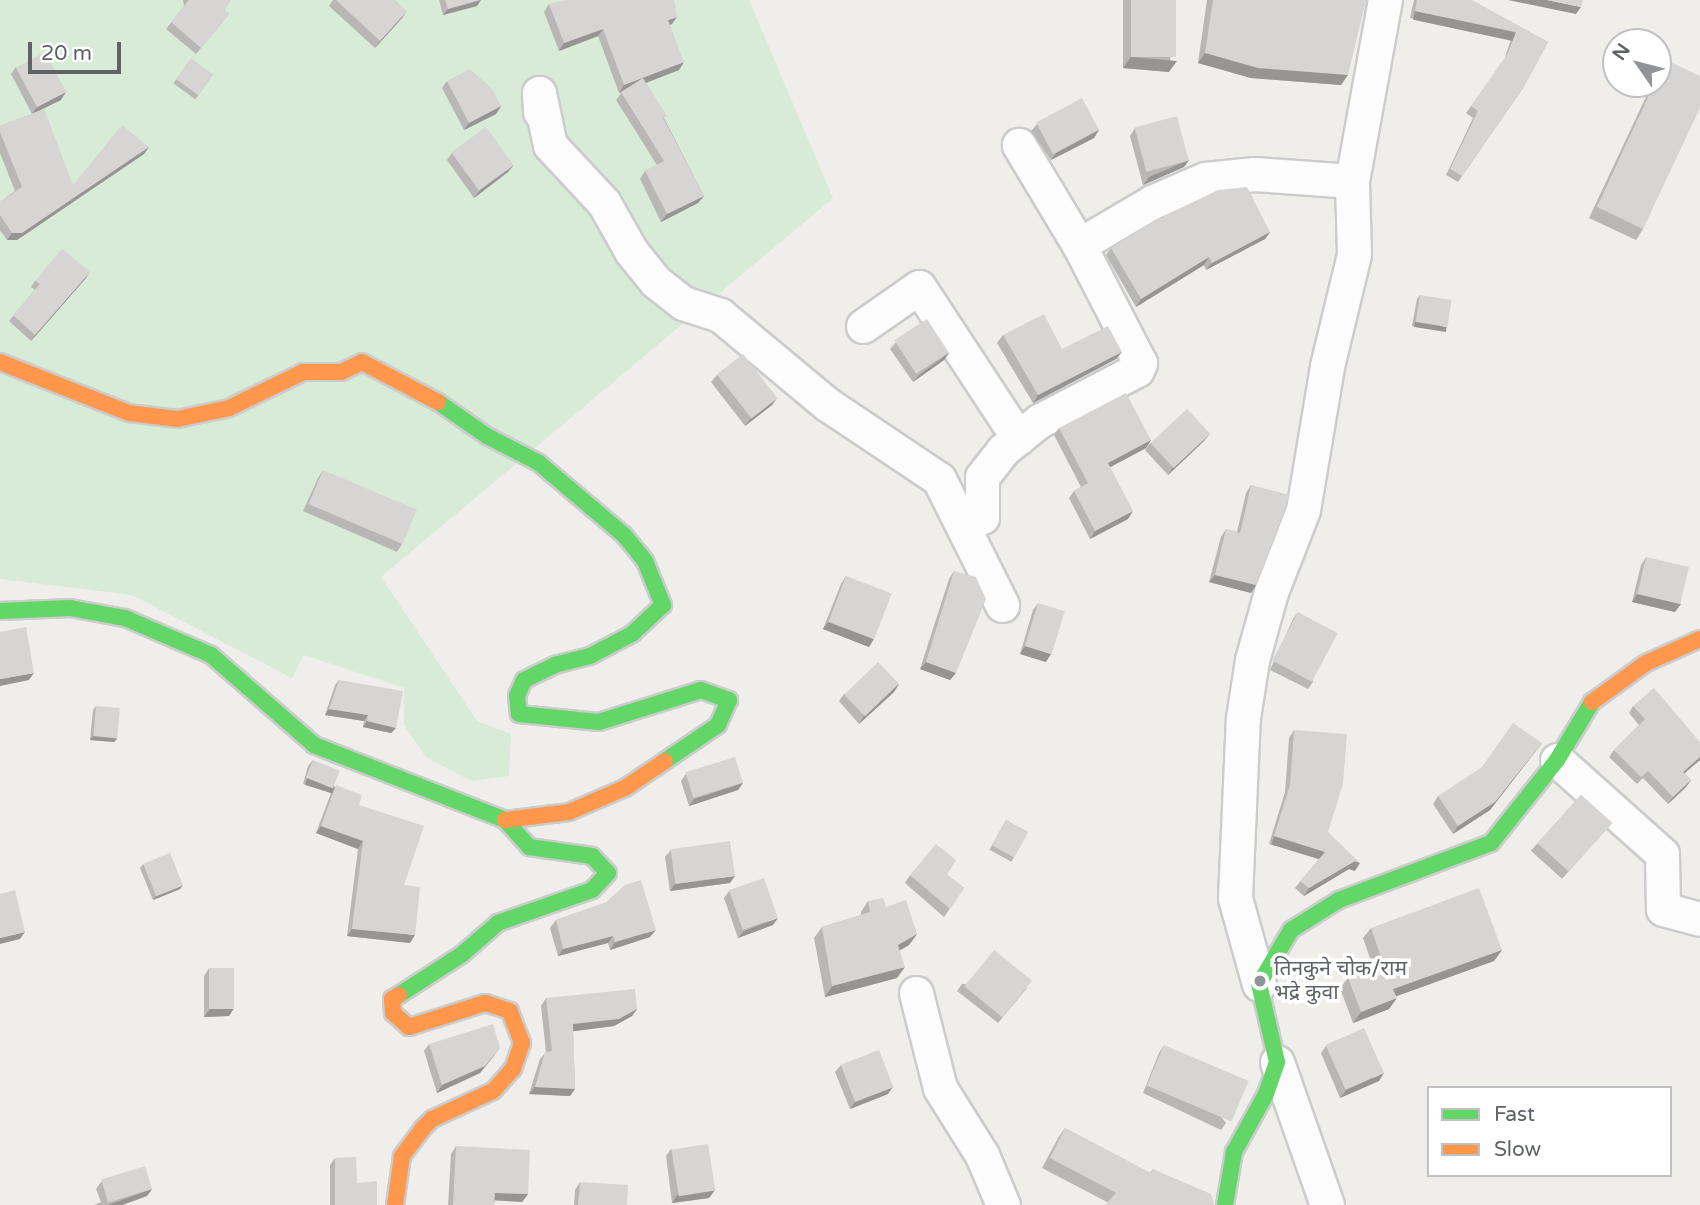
<!DOCTYPE html>
<html>
<head>
<meta charset="utf-8">
<style>
	body { margin:0 }
	#map { position:relative; width:1700px; height:1205px; overflow:hidden; background:#efeeea; font-family:"Varela Round","Noto Sans Devanagari",sans-serif }
	div>[style] { position:absolute }
	.green>* { inset:0; background:#d8ebd6 }
	.roads { filter:drop-shadow(2px 0 #cbcccc) drop-shadow(-2px 0 #cbcccc) drop-shadow(0 2px #cbcccc) drop-shadow(0 -2px #cbcccc) }
	.street>* { height:33px; margin:-16.5px; padding:0 16.5px; transform-origin:16.5px; border-radius:16.5px; background:#fdfcfc }
	.fast>* { height:16px; margin:-8px; padding:0 8px; transform-origin:8px; border-radius:8px; background:#63d668 }
	.slow>* { height:16px; margin:-8px; padding:0 8px; transform-origin:8px; border-radius:8px; background:#ff974d }
	.wall>* { inset:0; background:#b8b7b5; transform-origin:0 0 }
	.shaded-wall>* { inset:0; background:#969594; transform-origin:0 0 }
	.building>* { inset:0; background:#d6d5d3; transform-origin:0 0 }
	.dots>* { width:19px; height:19px; translate:-50% -50%; box-sizing:border-box; border:4px solid #fff; border-radius:50% }
	span { translate:-50% -50%; white-space:nowrap; text-align:center; line-height:1.15; -webkit-text-stroke:7px #fff; paint-order:stroke }
	.poi-label { font-size:21px; color:#5f6368 }
	.left { translate:0 -50%; text-align:left }
	.legend { position:absolute; left:1427px; top:1086px; width:245px; height:91px; box-sizing:border-box; background:#fff; border:2px solid #bfc1c3; margin:0; padding:9px 12px; list-style:none; font-size:21px; color:#5f6368 }
	.legend li { display:flex; align-items:center; gap:14px; height:35px }
	.legend b { width:35px; border:2px solid #bfc1c3 }
	.north { position:absolute; left:1602px; top:28px; width:70px; height:70px; box-sizing:border-box; background:#fff; border:2px solid #bfc1c3; border-radius:50%; rotate:305deg; font-size:19px; font-weight:700; line-height:28px; text-align:center; color:#5f6368 }
	.north::after { content:''; display:block; margin:auto; width:24px; height:32px; background:#919496; clip-path:polygon(50% 0,100% 100%,50% 72%,0 100%) }
	.scale { position:absolute; left:28px; top:42px; width:93px; height:32px; box-sizing:border-box; border:4px solid #5f6368; border-top:0; padding-left:9px; font-size:21px; line-height:24px; white-space:nowrap; color:#5f6368; -webkit-text-stroke:5px #fff; paint-order:stroke }
</style>
</head>
<body>
<div id="map">
	<div class="green">
		<i style="clip-path:polygon(0 0,749px 0,833px 198px,381px 577px,477px 721px,511px 734px,509px 776px,471px 781px,426px 757px,404px 725px,404px 688px,304px 655px,292px 678px,132px 595px,0 579px)"></i>
	</div>
	<div class="roads">
		<div class="street">
			<i style="left:540px;top:112px;width:19px;rotate:-93deg"></i>
			<i style="left:539px;top:93px;width:53px;rotate:78.1deg"></i>
			<i style="left:550px;top:145px;width:79px;rotate:47deg"></i>
			<i style="left:604px;top:203px;width:55px;rotate:60.6deg"></i>
			<i style="left:631px;top:251px;width:38px;rotate:51deg"></i>
			<i style="left:655px;top:281px;width:36px;rotate:38deg"></i>
			<i style="left:683px;top:303px;width:39px;rotate:18deg"></i>
			<i style="left:720px;top:315px;width:139px;rotate:39.8deg"></i>
			<i style="left:827px;top:404px;width:135px;rotate:33.8deg"></i>
			<i style="left:939px;top:479px;width:141px;rotate:63.4deg"></i>
			<i style="left:1079px;top:245px;width:85px;rotate:-30.5deg"></i>
			<i style="left:1152px;top:202px;width:58px;rotate:-23.5deg"></i>
			<i style="left:1205px;top:179px;width:50px;rotate:-5.7deg"></i>
			<i style="left:1255px;top:174px;width:97px;rotate:4.1deg"></i>
			<i style="left:863px;top:326px;width:68px;rotate:-34.9deg"></i>
			<i style="left:919px;top:287px;width:181px;rotate:56.7deg"></i>
			<i style="left:964px;top:523px;width:19px;rotate:-18deg"></i>
			<i style="left:982px;top:517px;width:40px;rotate:-90deg"></i>
			<i style="left:982px;top:477px;width:34px;rotate:-52deg"></i>
			<i style="left:1003px;top:450px;width:46px;rotate:-38.9deg"></i>
			<i style="left:1039px;top:421px;width:110px;rotate:-27.5deg"></i>
			<i style="left:1137px;top:370px;width:8px;rotate:-67deg"></i>
			<i style="left:1140px;top:363px;width:133px;rotate:-117.3deg"></i>
			<i style="left:1079px;top:245px;width:117px;rotate:-121deg"></i>
			<i style="left:1557px;top:760px;width:141px;rotate:41.8deg"></i>
			<i style="left:1662px;top:854px;width:55px;rotate:89deg"></i>
			<i style="left:1663px;top:909px;width:38px;rotate:15deg"></i>
			<i style="left:1259px;top:984px;width:89px;rotate:-105.6deg"></i>
			<i style="left:1235px;top:898px;width:180px;rotate:-87.5deg"></i>
			<i style="left:1243px;top:718px;width:59px;rotate:-81.2deg"></i>
			<i style="left:1252px;top:660px;width:71px;rotate:-74.4deg"></i>
			<i style="left:1271px;top:592px;width:88px;rotate:-68.7deg"></i>
			<i style="left:1303px;top:510px;width:146px;rotate:-80.5deg"></i>
			<i style="left:1327px;top:366px;width:115px;rotate:-76.4deg"></i>
			<i style="left:1354px;top:254px;width:73px;rotate:-91.6deg"></i>
			<i style="left:1352px;top:181px;width:184px;rotate:-79.7deg"></i>
			<i style="left:916px;top:993px;width:98px;rotate:75.8deg"></i>
			<i style="left:940px;top:1088px;width:79px;rotate:57.9deg"></i>
			<i style="left:982px;top:1155px;width:54px;rotate:67.2deg"></i>
			<i style="left:1277px;top:1062px;width:151px;rotate:70.7deg"></i>
		</div>
		<div class="fast">
			<i style="left:438px;top:402px;width:60px;rotate:34.8deg"></i>
			<i style="left:487px;top:436px;width:59px;rotate:27.4deg"></i>
			<i style="left:539px;top:463px;width:111px;rotate:40.3deg"></i>
			<i style="left:624px;top:535px;width:33px;rotate:51deg"></i>
			<i style="left:645px;top:561px;width:48px;rotate:67.8deg"></i>
			<i style="left:663px;top:605px;width:42px;rotate:136.9deg"></i>
			<i style="left:632px;top:634px;width:47px;rotate:152.4deg"></i>
			<i style="left:590px;top:656px;width:36px;rotate:166deg"></i>
			<i style="left:555px;top:665px;width:34px;rotate:154deg"></i>
			<i style="left:524px;top:680px;width:17px;rotate:114deg"></i>
			<i style="left:517px;top:696px;width:18px;rotate:84deg"></i>
			<i style="left:519px;top:714px;width:80px;rotate:5.7deg"></i>
			<i style="left:599px;top:722px;width:107px;rotate:-17.4deg"></i>
			<i style="left:701px;top:690px;width:30px;rotate:20deg"></i>
			<i style="left:729px;top:700px;width:27px;rotate:114deg"></i>
			<i style="left:718px;top:725px;width:64px;rotate:145.8deg"></i>
			<i style="left:0;top:611px;width:70px;rotate:-2.5deg"></i>
			<i style="left:70px;top:608px;width:56px;rotate:10.3deg"></i>
			<i style="left:125px;top:618px;width:94px;rotate:23.3deg"></i>
			<i style="left:211px;top:655px;width:137px;rotate:41.1deg"></i>
			<i style="left:314px;top:745px;width:205px;rotate:21.4deg"></i>
			<i style="left:505px;top:820px;width:36px;rotate:48deg"></i>
			<i style="left:529px;top:847px;width:64px;rotate:8.1deg"></i>
			<i style="left:592px;top:856px;width:23px;rotate:47deg"></i>
			<i style="left:608px;top:873px;width:23px;rotate:133deg"></i>
			<i style="left:592px;top:890px;width:100px;rotate:160.7deg"></i>
			<i style="left:498px;top:923px;width:49px;rotate:139.1deg"></i>
			<i style="left:461px;top:955px;width:74px;rotate:147.2deg"></i>
			<i style="left:1225px;top:1205px;width:54px;rotate:-80.4deg"></i>
			<i style="left:1234px;top:1152px;width:66px;rotate:-61.1deg"></i>
			<i style="left:1266px;top:1094px;width:34px;rotate:-71deg"></i>
			<i style="left:1277px;top:1062px;width:80px;rotate:-103deg"></i>
			<i style="left:1259px;top:984px;width:63px;rotate:-59.3deg"></i>
			<i style="left:1291px;top:930px;width:57px;rotate:-32deg"></i>
			<i style="left:1339px;top:900px;width:162px;rotate:-20.6deg"></i>
			<i style="left:1491px;top:843px;width:106px;rotate:-51.5deg"></i>
			<i style="left:1557px;top:760px;width:68px;rotate:-58.9deg"></i>
		</div>
		<div class="slow">
			<i style="left:0;top:362px;width:139px;rotate:21.6deg"></i>
			<i style="left:129px;top:413px;width:48px;rotate:7.1deg"></i>
			<i style="left:177px;top:419px;width:53px;rotate:-11.9deg"></i>
			<i style="left:229px;top:408px;width:82px;rotate:-25.9deg"></i>
			<i style="left:303px;top:372px;width:38px"></i>
			<i style="left:341px;top:372px;width:23px;rotate:-25deg"></i>
			<i style="left:362px;top:362px;width:86px;rotate:27.8deg"></i>
			<i style="left:1592px;top:702px;width:67px;rotate:-35.8deg"></i>
			<i style="left:1646px;top:663px;width:59px;rotate:-24deg"></i>
			<i style="left:505px;top:820px;width:64px;rotate:-7.1deg"></i>
			<i style="left:569px;top:812px;width:61px;rotate:-23.2deg"></i>
			<i style="left:625px;top:788px;width:48px;rotate:-34deg"></i>
			<i style="left:395px;top:1205px;width:49px;rotate:-81.9deg"></i>
			<i style="left:402px;top:1156px;width:34px;rotate:-53deg"></i>
			<i style="left:422px;top:1129px;width:14px;rotate:-45deg"></i>
			<i style="left:432px;top:1119px;width:67px;rotate:-24.7deg"></i>
			<i style="left:493px;top:1091px;width:30px;rotate:-48deg"></i>
			<i style="left:513px;top:1069px;width:28px;rotate:-71deg"></i>
			<i style="left:522px;top:1043px;width:34px;rotate:-111deg"></i>
			<i style="left:510px;top:1011px;width:26px;rotate:-162deg"></i>
			<i style="left:485px;top:1003px;width:80px;rotate:162.5deg"></i>
			<i style="left:409px;top:1027px;width:21px;rotate:-139deg"></i>
			<i style="left:393px;top:1013px;width:14px;rotate:-94deg"></i>
			<i style="left:392px;top:999px;width:8px;rotate:-30deg"></i>
		</div>
	</div>
	<div class="wall">
		<i style="clip-path:polygon(183px 0,231px 0,224px 10px,229px 14px,196px 54px,166px 29px,184px 6px)"></i>
		<i style="clip-path:polygon(333px 0,395px 0,402px 18px,375px 48px,329px 6px)"></i>
		<i style="clip-path:polygon(439px 0,481px 0,477px 6px,443px 15px)"></i>
		<i style="clip-path:polygon(1123px 0,1176px 0,1169px 72px,1123px 68px)"></i>
		<i style="clip-path:polygon(1207px 0,1366px 0,1341px 85px,1251px 78px,1198px 63px)"></i>
		<i style="clip-path:polygon(1414px 0,1471px 0,1548px 42px,1523px 88px,1458px 182px,1446px 175px,1473px 118px,1466px 113px,1504px 60px,1511px 39px,1410px 18px)"></i>
		<i style="clip-path:polygon(549px 4px,672px 24px,670px 25px,679px 70px,646px 83px,704px 196px,698px 203px,661px 222px,640px 179px,645px 171px,657px 165px,616px 100px,622px 92px,619px 93px,598px 36px,559px 51px,544px 12px)"></i>
		<i style="left:191px;top:59px;width:27px;height:30px;rotate:36deg"></i>
		<i style="clip-path:polygon(1666px 60px,1643px 229px,1636px 240px,1589px 218px,1652px 84px,1658px 84px,1658px 71px)"></i>
		<i style="clip-path:polygon(16px 67px,61px 100px,32px 114px,73px 185px,149px 147px,144px 154px,17px 240px,7px 240px,0 230px,0 202px,15px 191px,0 153px,0 126px,32px 114px,11px 74px)"></i>
		<i style="clip-path:polygon(447px 81px,501px 106px,496px 114px,464px 130px,442px 88px)"></i>
		<i style="clip-path:polygon(1037px 124px,1099px 130px,1094px 138px,1051px 160px,1031px 131px)"></i>
		<i style="clip-path:polygon(1135px 128px,1189px 160px,1184px 167px,1143px 185px,1130px 136px)"></i>
		<i style="clip-path:polygon(452px 153px,508px 172px,474px 198px,447px 160px)"></i>
		<i style="clip-path:polygon(1270px 232px,1265px 239px,1206px 270px,1204px 265px,1136px 307px,1106px 255px,1111px 248px)"></i>
		<i style="clip-path:polygon(86px 278px,31px 341px,9px 321px,35px 290px,31px 287px,35px 281px)"></i>
		<i style="clip-path:polygon(1420px 295px,1444px 331px,1412px 326px,1417px 299px)"></i>
		<i style="clip-path:polygon(1003px 335px,1062px 349px,1122px 352px,1116px 359px,1033px 403px,997px 343px)"></i>
		<i style="clip-path:polygon(896px 342px,949px 353px,944px 360px,913px 382px,890px 349px)"></i>
		<i style="clip-path:polygon(717px 375px,777px 398px,772px 405px,745px 426px,711px 382px)"></i>
		<i style="clip-path:polygon(1059px 428px,1151px 440px,1146px 448px,1110px 467px,1128px 519px,1090px 539px,1069px 498px,1074px 491px,1081px 487px,1054px 435px)"></i>
		<i style="clip-path:polygon(1204px 441px,1168px 475px,1145px 450px,1150px 443px)"></i>
		<i style="clip-path:polygon(323px 470px,402px 544px,397px 552px,303px 511px,318px 478px)"></i>
		<i style="clip-path:polygon(1251px 485px,1256px 585px,1251px 593px,1209px 582px,1221px 537px,1226px 529px,1237px 532px,1246px 493px)"></i>
		<i style="clip-path:polygon(1646px 557px,1675px 612px,1632px 602px,1641px 565px)"></i>
		<i style="clip-path:polygon(954px 571px,956px 673px,950px 680px,920px 669px,949px 579px)"></i>
		<i style="clip-path:polygon(846px 576px,869px 647px,823px 629px,841px 584px)"></i>
		<i style="clip-path:polygon(1038px 603px,1046px 662px,1020px 654px,1033px 610px)"></i>
		<i style="clip-path:polygon(1298px 612px,1313px 682px,1308px 689px,1270px 670px,1293px 619px)"></i>
		<i style="clip-path:polygon(339px 680px,396px 728px,391px 733px,363px 727px,364px 721px,325px 715px,335px 685px)"></i>
		<i style="clip-path:polygon(899px 684px,894px 692px,859px 724px,839px 701px,844px 694px)"></i>
		<i style="clip-path:polygon(96px 706px,117px 739px,114px 742px,90px 740px,93px 710px)"></i>
		<i style="clip-path:polygon(1633px 706px,1700px 742px,1700px 760px,1684px 773px,1691px 780px,1686px 787px,1668px 804px,1643px 778px,1637px 784px,1609px 757px,1614px 750px,1639px 725px,1629px 713px)"></i>
		<i style="clip-path:polygon(1294px 730px,1328px 832px,1355px 871px,1349px 869px,1304px 896px,1295px 888px,1319px 859px,1269px 844px,1285px 792px,1289px 738px)"></i>
		<i style="clip-path:polygon(1542px 743px,1490px 810px,1453px 834px,1433px 804px,1438px 796px)"></i>
		<i style="clip-path:polygon(313px 760px,335px 787px,359px 805px,404px 885px,410px 943px,347px 936px,358px 849px,316px 833px,331px 793px,303px 784px,308px 766px)"></i>
		<i style="clip-path:polygon(686px 774px,743px 783px,738px 790px,689px 806px,681px 781px)"></i>
		<i style="left:1581px;top:795px;width:42px;height:75px;rotate:42deg"></i>
		<i style="left:1006px;top:820px;width:25px;height:34px;rotate:29deg"></i>
		<i style="clip-path:polygon(671px 850px,730px 883px,670px 891px,665px 857px)"></i>
		<i style="clip-path:polygon(143px 864px,183px 885px,180px 889px,153px 900px,140px 868px)"></i>
		<i style="clip-path:polygon(910px 875px,947px 875px,964px 888px,944px 917px,905px 883px)"></i>
		<i style="clip-path:polygon(729px 891px,773px 925px,738px 938px,724px 898px)"></i>
		<i style="clip-path:polygon(868px 901px,886px 907px,917px 934px,909px 945px,899px 951px,897px 978px,825px 997px,814px 938px,822px 927px,861px 915px,861px 912px)"></i>
		<i style="clip-path:polygon(605px 903px,650px 937px,610px 950px,608px 943px,558px 956px,550px 928px,556px 920px)"></i>
		<i style="clip-path:polygon(1371px 928px,1502px 950px,1494px 961px,1396px 996px,1389px 1009px,1353px 1023px,1340px 988px,1348px 978px,1373px 967px,1363px 938px)"></i>
		<i style="clip-path:polygon(209px 968px,234px 1008px,229px 1016px,204px 1017px,204px 976px)"></i>
		<i style="clip-path:polygon(962px 984px,1027px 988px,998px 1023px,957px 991px)"></i>
		<i style="clip-path:polygon(546px 998px,637px 1009px,632px 1016px,614px 1026px,573px 1031px,575px 1089px,570px 1096px,529px 1094px,540px 1059px,546px 1052px,541px 1006px)"></i>
		<i style="clip-path:polygon(429px 1044px,495px 1055px,480px 1073px,437px 1093px,424px 1051px)"></i>
		<i style="clip-path:polygon(1164px 1045px,1226px 1123px,1221px 1130px,1143px 1093px,1159px 1053px)"></i>
		<i style="clip-path:polygon(1326px 1046px,1379px 1081px,1340px 1098px,1321px 1053px)"></i>
		<i style="clip-path:polygon(841px 1065px,888px 1094px,850px 1109px,835px 1072px)"></i>
		<i style="clip-path:polygon(1065px 1128px,1150px 1173px,1153px 1169px,1214px 1205px,1107px 1202px,1042px 1168px,1058px 1138px)"></i>
		<i style="clip-path:polygon(456px 1146px,528px 1194px,522px 1202px,495px 1200px,494px 1205px,448px 1205px,451px 1154px)"></i>
		<i style="clip-path:polygon(671px 1149px,715px 1190px,709px 1198px,672px 1203px,666px 1156px)"></i>
		<i style="clip-path:polygon(335px 1158px,357px 1183px,377px 1205px,330px 1205px,330px 1165px)"></i>
		<i style="clip-path:polygon(102px 1181px,152px 1189px,147px 1196px,122px 1205px,94px 1205px,101px 1202px,96px 1189px)"></i>
		<i style="clip-path:polygon(580px 1182px,627px 1205px,574px 1205px,575px 1190px)"></i>
	</div>
	<div class="shaded-wall">
		<i style="clip-path:polygon(481px 0,477px 6px,443px 15px,448px 9px)"></i>
		<i style="clip-path:polygon(1508px 0,1547px 0,1581px 7px,1576px 14px)"></i>
		<i style="clip-path:polygon(407px 11px,402px 18px,375px 48px,380px 41px)"></i>
		<i style="left:1415px;top:11px;width:103px;height:9px;rotate:12deg"></i>
		<i style="clip-path:polygon(677px 17px,672px 24px,663px 27px,668px 20px)"></i>
		<i style="clip-path:polygon(603px 29px,598px 36px,559px 51px,564px 43px)"></i>
		<i style="clip-path:polygon(1205px 53px,1348px 75px,1341px 85px,1251px 78px,1198px 63px)"></i>
		<i style="clip-path:polygon(1131px 57px,1177px 61px,1169px 72px,1123px 68px)"></i>
		<i style="clip-path:polygon(684px 62px,679px 70px,619px 93px,624px 85px)"></i>
		<i style="clip-path:polygon(66px 92px,61px 100px,32px 114px,37px 107px)"></i>
		<i style="clip-path:polygon(501px 106px,496px 114px,464px 130px,469px 123px)"></i>
		<i style="clip-path:polygon(1099px 130px,1094px 138px,1051px 160px,1056px 153px)"></i>
		<i style="clip-path:polygon(149px 147px,144px 154px,17px 240px,7px 240px,12px 233px)"></i>
		<i style="clip-path:polygon(1189px 160px,1184px 167px,1143px 185px,1149px 177px)"></i>
		<i style="clip-path:polygon(514px 165px,508px 172px,474px 198px,479px 191px)"></i>
		<i style="clip-path:polygon(704px 196px,698px 203px,661px 222px,667px 214px)"></i>
		<i style="clip-path:polygon(1270px 232px,1265px 239px,1206px 270px,1212px 263px)"></i>
		<i style="clip-path:polygon(1209px 257px,1204px 265px,1136px 307px,1141px 299px)"></i>
		<i style="clip-path:polygon(90px 272px,86px 278px,31px 341px,35px 335px)"></i>
		<i style="left:1415px;top:322px;width:32px;height:5px;rotate:9deg"></i>
		<i style="clip-path:polygon(1122px 352px,1116px 359px,1033px 403px,1038px 395px)"></i>
		<i style="clip-path:polygon(949px 353px,944px 360px,913px 382px,919px 375px)"></i>
		<i style="clip-path:polygon(777px 398px,772px 405px,745px 426px,751px 418px)"></i>
		<i style="clip-path:polygon(1210px 434px,1204px 441px,1168px 475px,1173px 467px)"></i>
		<i style="clip-path:polygon(1151px 440px,1146px 448px,1103px 471px,1108px 463px)"></i>
		<i style="clip-path:polygon(1133px 511px,1128px 519px,1090px 539px,1095px 531px)"></i>
		<i style="clip-path:polygon(1215px 575px,1256px 585px,1251px 593px,1209px 582px)"></i>
		<i style="clip-path:polygon(1637px 594px,1681px 604px,1675px 612px,1632px 602px)"></i>
		<i style="clip-path:polygon(828px 622px,874px 639px,869px 647px,823px 629px)"></i>
		<i style="clip-path:polygon(1025px 646px,1051px 654px,1046px 662px,1020px 654px)"></i>
		<i style="clip-path:polygon(926px 662px,956px 673px,950px 680px,920px 669px)"></i>
		<i style="clip-path:polygon(34px 673px,29px 680px,0 686px,0 679px)"></i>
		<i style="clip-path:polygon(899px 684px,894px 692px,859px 724px,864px 716px)"></i>
		<i style="clip-path:polygon(329px 709px,368px 715px,364px 721px,325px 715px)"></i>
		<i style="clip-path:polygon(367px 721px,396px 728px,391px 733px,363px 727px)"></i>
		<i style="clip-path:polygon(93px 736px,117px 739px,114px 742px,90px 740px)"></i>
		<i style="clip-path:polygon(1542px 743px,1490px 810px,1453px 834px,1458px 826px)"></i>
		<i style="clip-path:polygon(1700px 757px,1700px 760px,1678px 779px,1683px 772px)"></i>
		<i style="left:307px;top:778px;width:29px;height:7px;rotate:18deg"></i>
		<i style="clip-path:polygon(1691px 780px,1686px 787px,1668px 804px,1673px 797px)"></i>
		<i style="clip-path:polygon(743px 783px,738px 790px,689px 806px,694px 799px)"></i>
		<i style="clip-path:polygon(321px 826px,363px 841px,358px 849px,316px 833px)"></i>
		<i style="left:1274px;top:836px;width:53px;height:9px;rotate:17deg"></i>
		<i style="clip-path:polygon(1355px 861px,1360px 863px,1355px 871px,1349px 869px,1304px 896px,1309px 888px)"></i>
		<i style="clip-path:polygon(735px 876px,730px 883px,670px 891px,675px 884px)"></i>
		<i style="clip-path:polygon(183px 885px,180px 889px,153px 900px,156px 896px)"></i>
		<i style="clip-path:polygon(778px 918px,773px 925px,738px 938px,744px 931px)"></i>
		<i style="clip-path:polygon(352px 929px,415px 935px,410px 943px,347px 936px)"></i>
		<i style="clip-path:polygon(656px 930px,650px 937px,610px 950px,615px 942px)"></i>
		<i style="clip-path:polygon(25px 932px,20px 939px,0 944px,0 938px)"></i>
		<i style="clip-path:polygon(917px 934px,909px 945px,890px 956px,898px 945px)"></i>
		<i style="clip-path:polygon(613px 936px,608px 943px,558px 956px,563px 949px)"></i>
		<i style="clip-path:polygon(1502px 950px,1494px 961px,1386px 1000px,1393px 989px)"></i>
		<i style="clip-path:polygon(905px 967px,897px 978px,825px 997px,832px 986px)"></i>
		<i style="clip-path:polygon(1397px 998px,1389px 1009px,1353px 1023px,1361px 1012px)"></i>
		<i style="clip-path:polygon(234px 1008px,229px 1016px,204px 1017px,210px 1009px)"></i>
		<i style="clip-path:polygon(637px 1009px,632px 1016px,614px 1026px,568px 1032px,573px 1024px)"></i>
		<i style="clip-path:polygon(500px 1048px,480px 1073px,437px 1093px,442px 1085px)"></i>
		<i style="clip-path:polygon(1384px 1073px,1379px 1081px,1340px 1098px,1346px 1090px)"></i>
		<i style="clip-path:polygon(535px 1087px,575px 1089px,570px 1096px,529px 1094px)"></i>
		<i style="clip-path:polygon(893px 1087px,888px 1094px,850px 1109px,855px 1102px)"></i>
		<i style="clip-path:polygon(152px 1189px,147px 1196px,122px 1205px,108px 1205px)"></i>
		<i style="clip-path:polygon(715px 1190px,709px 1198px,672px 1203px,677px 1195px)"></i>
		<i style="clip-path:polygon(495px 1193px,528px 1194px,522px 1202px,490px 1200px)"></i>
	</div>
	<div class="building">
		<i style="clip-path:polygon(189px 0,231px 0,224px 10px,229px 14px,201px 48px,171px 22px)"></i>
		<i style="clip-path:polygon(336px 0,395px 0,407px 11px,380px 41px)"></i>
		<i style="clip-path:polygon(445px 0,480px 0,448px 9px)"></i>
		<i style="clip-path:polygon(566px 0,674px 0,677px 17px,668px 20px,684px 62px,624px 85px,603px 29px,564px 43px,549px 4px)"></i>
		<i style="left:1131px;top:0;width:45px;height:57px"></i>
		<i style="clip-path:polygon(1213px 0,1366px 0,1348px 75px,1258px 68px,1205px 53px)"></i>
		<i style="clip-path:polygon(1417px 0,1471px 0,1548px 42px,1523px 88px,1462px 176px,1450px 169px,1478px 111px,1471px 106px,1508px 53px,1516px 32px,1415px 11px)"></i>
		<i style="clip-path:polygon(1547px 0,1583px 0,1581px 7px)"></i>
		<i style="left:45px;top:52px;width:45px;height:33px;rotate:62deg"></i>
		<i style="left:191px;top:59px;width:27px;height:25px;rotate:36deg"></i>
		<i style="clip-path:polygon(1666px 60px,1700px 76px,1700px 108px,1643px 229px,1597px 207px,1654px 84px,1658px 84px,1658px 76px)"></i>
		<i style="clip-path:polygon(470px 69px,493px 90px,501px 106px,469px 123px,447px 81px)"></i>
		<i style="clip-path:polygon(643px 78px,667px 116px,663px 118px,704px 196px,667px 214px,645px 171px,664px 161px,621px 92px)"></i>
		<i style="left:1082px;top:98px;width:36px;height:52px;rotate:62deg"></i>
		<i style="clip-path:polygon(44px 109px,73px 185px,122px 125px,149px 147px,22px 233px,12px 233px,0 215px,0 202px,22px 187px,0 132px,0 126px)"></i>
		<i style="left:1177px;top:116px;width:46px;height:44px;rotate:75deg"></i>
		<i style="left:486px;top:127px;width:47px;height:43px;rotate:54deg"></i>
		<i style="clip-path:polygon(1247px 187px,1270px 232px,1212px 263px,1209px 257px,1141px 299px,1111px 248px,1160px 218px,1218px 190px)"></i>
		<i style="clip-path:polygon(62px 249px,90px 272px,35px 335px,13px 315px,40px 284px,35px 281px)"></i>
		<i style="left:1420px;top:295px;width:32px;height:27px;rotate:9deg"></i>
		<i style="clip-path:polygon(1044px 314px,1062px 349px,1108px 326px,1122px 352px,1038px 395px,1003px 335px)"></i>
		<i style="left:927px;top:319px;width:40px;height:39px;rotate:57deg"></i>
		<i style="left:743px;top:354px;width:56px;height:33px;rotate:52deg"></i>
		<i style="clip-path:polygon(1126px 393px,1151px 440px,1108px 463px,1133px 511px,1095px 531px,1074px 491px,1088px 483px,1059px 428px)"></i>
		<i style="left:1187px;top:409px;width:34px;height:50px;rotate:47deg"></i>
		<i style="left:323px;top:470px;width:102px;height:37px;rotate:23deg"></i>
		<i style="clip-path:polygon(1251px 485px,1290px 495px,1256px 585px,1215px 575px,1226px 529px,1240px 533px)"></i>
		<i style="left:1646px;top:557px;width:44px;height:38px;rotate:13deg"></i>
		<i style="clip-path:polygon(954px 571px,976px 577px,986px 599px,956px 673px,926px 662px)"></i>
		<i style="left:846px;top:576px;width:49px;height:49px;rotate:21deg"></i>
		<i style="left:1038px;top:603px;width:28px;height:45px;rotate:17deg"></i>
		<i style="left:1298px;top:612px;width:45px;height:55px;rotate:28deg"></i>
		<i style="clip-path:polygon(26px 627px,34px 673px,0 679px,0 632px)"></i>
		<i style="left:878px;top:662px;width:30px;height:47px;rotate:46deg"></i>
		<i style="clip-path:polygon(339px 680px,403px 691px,396px 728px,367px 721px,368px 715px,329px 709px)"></i>
		<i style="clip-path:polygon(1654px 688px,1700px 742px,1700px 757px,1683px 772px,1691px 780px,1673px 797px,1648px 771px,1641px 777px,1614px 750px,1645px 719px,1633px 706px)"></i>
		<i style="left:96px;top:706px;width:24px;height:30px;rotate:5deg"></i>
		<i style="clip-path:polygon(1513px 723px,1542px 743px,1495px 802px,1458px 826px,1438px 796px,1482px 767px)"></i>
		<i style="clip-path:polygon(1294px 730px,1347px 734px,1343px 784px,1328px 832px,1360px 863px,1355px 861px,1309px 888px,1300px 881px,1325px 852px,1274px 836px,1290px 785px)"></i>
		<i style="left:735px;top:757px;width:27px;height:52px;rotate:73deg"></i>
		<i style="left:313px;top:760px;width:29px;height:19px;rotate:22deg"></i>
		<i style="clip-path:polygon(336px 785px,362px 795px,359px 805px,424px 826px,404px 885px,420px 887px,415px 935px,352px 929px,363px 841px,321px 826px)"></i>
		<i style="left:1581px;top:795px;width:42px;height:65px;rotate:42deg"></i>
		<i style="left:1006px;top:820px;width:25px;height:29px;rotate:29deg"></i>
		<i style="left:730px;top:841px;width:35px;height:60px;rotate:82deg"></i>
		<i style="clip-path:polygon(936px 844px,956px 860px,947px 875px,964px 888px,950px 909px,910px 875px)"></i>
		<i style="left:170px;top:853px;width:35px;height:29px;rotate:68deg"></i>
		<i style="left:764px;top:878px;width:42px;height:37px;rotate:71deg"></i>
		<i style="clip-path:polygon(641px 880px,656px 930px,615px 942px,613px 936px,563px 949px,556px 920px,605px 903px,625px 885px)"></i>
		<i style="clip-path:polygon(1479px 888px,1502px 950px,1393px 989px,1397px 998px,1361px 1012px,1348px 978px,1383px 963px,1371px 928px)"></i>
		<i style="clip-path:polygon(15px 890px,25px 932px,0 938px,0 894px)"></i>
		<i style="clip-path:polygon(883px 898px,886px 907px,906px 900px,917px 934px,898px 945px,905px 967px,832px 986px,822px 927px,870px 912px,868px 901px)"></i>
		<i style="left:994px;top:950px;width:49px;height:47px;rotate:39deg"></i>
		<i style="left:209px;top:968px;width:25px;height:41px"></i>
		<i style="clip-path:polygon(635px 989px,637px 1009px,619px 1019px,573px 1024px,575px 1089px,535px 1087px,545px 1052px,552px 1051px,546px 998px)"></i>
		<i style="clip-path:polygon(493px 1024px,500px 1048px,485px 1066px,442px 1085px,429px 1044px)"></i>
		<i style="left:1364px;top:1028px;width:49px;height:42px;rotate:66deg"></i>
		<i style="left:1164px;top:1045px;width:92px;height:44px;rotate:23deg"></i>
		<i style="left:879px;top:1050px;width:40px;height:41px;rotate:69deg"></i>
		<i style="clip-path:polygon(1065px 1128px,1151px 1173px,1153px 1169px,1211px 1194px,1214px 1205px,1105px 1205px,1116px 1193px,1050px 1158px)"></i>
		<i style="left:708px;top:1144px;width:47px;height:37px;rotate:81deg"></i>
		<i style="clip-path:polygon(456px 1146px,530px 1150px,528px 1194px,495px 1193px,494px 1205px,453px 1205px)"></i>
		<i style="clip-path:polygon(356px 1157px,357px 1183px,377px 1181px,377px 1205px,335px 1205px,335px 1158px)"></i>
		<i style="left:145px;top:1166px;width:24px;height:46px;rotate:73deg"></i>
		<i style="clip-path:polygon(580px 1182px,628px 1185px,627px 1205px,578px 1205px)"></i>
	</div>
	<div class="dots">
		<i style="left:1260px;top:981px;background:#919496"></i>
	</div>
	<div class="poi-label">
		<span class="left" style="left:1274px;top:981px">तिनकुने चोक/राम<br>भद्रे कुवा</span>
	</div>
	<ul class="legend">
	<li><b style="height:9px;background:#63d668"></b>Fast</li>
	<li><b style="height:9px;background:#ff974d"></b>Slow</li>
	</ul>
	<div class="north">N</div>
	<div class="scale">20 m</div>
</div>
</body>
</html>
